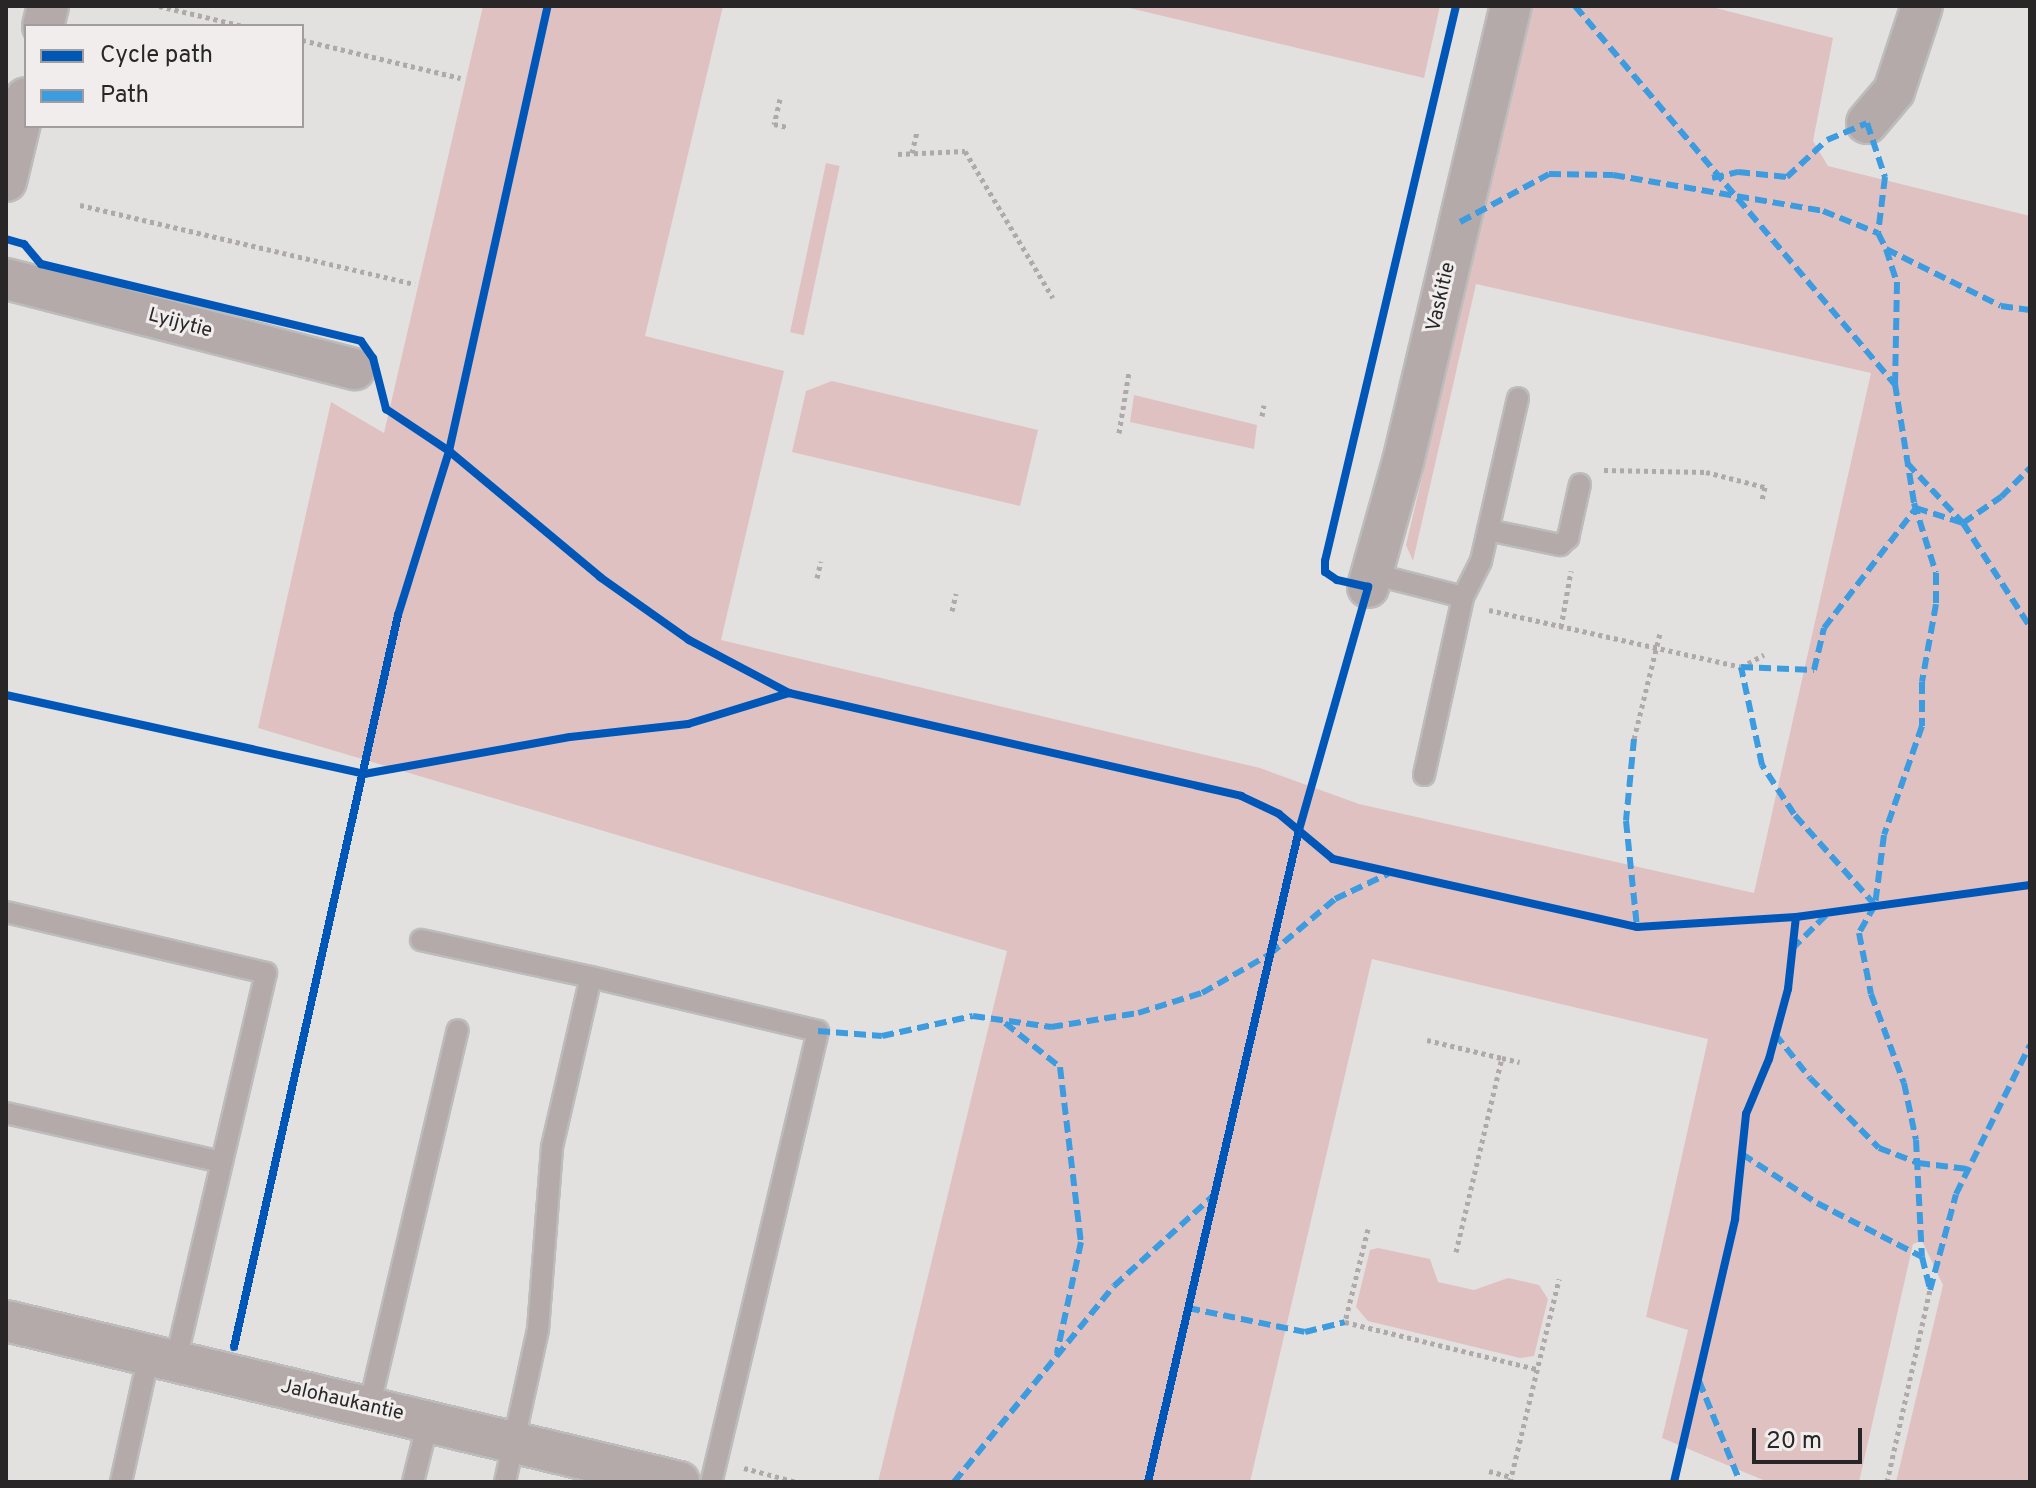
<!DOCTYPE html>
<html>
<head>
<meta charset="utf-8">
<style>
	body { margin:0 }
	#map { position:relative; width:2036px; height:1488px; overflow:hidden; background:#e3e0e0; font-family:Overpass,sans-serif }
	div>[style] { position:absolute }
	.green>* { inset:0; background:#e0c1c2; transform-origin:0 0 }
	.path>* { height:5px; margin-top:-2.5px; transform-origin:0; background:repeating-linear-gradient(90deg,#b0a9a9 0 4px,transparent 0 8px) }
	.roads { filter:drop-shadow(2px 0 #bdbcbc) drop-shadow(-2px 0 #bdbcbc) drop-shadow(0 2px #bdbcbc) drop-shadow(0 -2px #bdbcbc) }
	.service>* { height:20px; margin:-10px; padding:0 10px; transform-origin:10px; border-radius:10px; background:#b4aaaa }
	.minor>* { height:40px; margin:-20px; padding:0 20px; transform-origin:20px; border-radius:20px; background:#b4aaaa }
	.quiet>* { height:6px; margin-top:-3px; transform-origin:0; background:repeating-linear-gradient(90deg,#3d9ce0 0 12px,transparent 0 18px) }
	.cycleway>* { height:8px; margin:-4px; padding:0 4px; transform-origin:4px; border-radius:4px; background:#0057b8 }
	span { translate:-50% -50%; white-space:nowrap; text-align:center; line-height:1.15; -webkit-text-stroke:6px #f1eded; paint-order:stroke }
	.street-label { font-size:20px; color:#282626 }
	.frame { position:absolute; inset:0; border:8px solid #282626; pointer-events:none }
	.legend { position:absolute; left:24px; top:24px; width:280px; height:104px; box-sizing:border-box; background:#f1eded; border:2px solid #a19d9d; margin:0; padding:10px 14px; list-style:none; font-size:24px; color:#282626 }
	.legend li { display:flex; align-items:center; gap:16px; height:40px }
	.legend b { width:40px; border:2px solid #a19d9d }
	.scale { position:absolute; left:1752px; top:1428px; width:110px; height:36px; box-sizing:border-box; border:4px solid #282626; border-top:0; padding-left:10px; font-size:24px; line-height:28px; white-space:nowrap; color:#282626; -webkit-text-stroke:6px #f1eded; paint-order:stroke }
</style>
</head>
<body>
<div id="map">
	<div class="green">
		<i style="clip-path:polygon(483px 6px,723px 6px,645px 336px,784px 371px,721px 640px,1260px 768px,1359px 804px,1754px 893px,1871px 373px,1476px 284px,1413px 561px,1406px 545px,1533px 6px,1708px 6px,1833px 38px,1813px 141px,1828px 166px,2030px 216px,2030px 1482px,1896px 1482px,1943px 1285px,1922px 1241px,1913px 1244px,1859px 1482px,1768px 1482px,1662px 1438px,1688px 1330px,1646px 1317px,1708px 1039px,1372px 959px,1250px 1482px,878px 1482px,1007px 951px,258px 728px,331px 402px,384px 433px)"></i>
		<i style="clip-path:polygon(1121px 6px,1440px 6px,1424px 78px)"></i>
		<i style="left:826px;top:163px;width:14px;height:173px;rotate:12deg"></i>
		<i style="clip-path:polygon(832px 381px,1038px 430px,1020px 506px,792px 452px,806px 391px)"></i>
		<i style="clip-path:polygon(1134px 395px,1257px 425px,1254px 449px,1130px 422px)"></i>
		<i style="clip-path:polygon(1378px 1248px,1430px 1259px,1438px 1282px,1474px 1290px,1508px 1278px,1539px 1285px,1548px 1299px,1534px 1356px,1520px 1358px,1368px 1321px,1356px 1307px,1370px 1250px)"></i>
	</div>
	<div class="path">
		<i style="left:159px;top:6px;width:86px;rotate:13.4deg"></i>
		<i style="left:302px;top:40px;width:163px;rotate:13.5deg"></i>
		<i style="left:780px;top:99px;width:26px;rotate:103deg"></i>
		<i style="left:774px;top:124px;width:13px;rotate:13deg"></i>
		<i style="left:912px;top:153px;width:22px;rotate:-77deg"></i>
		<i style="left:898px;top:154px;width:67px;rotate:-2.6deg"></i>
		<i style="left:965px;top:151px;width:171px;rotate:59.1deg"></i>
		<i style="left:80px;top:205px;width:344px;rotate:13.3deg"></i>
		<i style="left:1262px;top:416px;width:11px;rotate:-80deg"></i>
		<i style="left:1119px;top:433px;width:62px;rotate:-80.7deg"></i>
		<i style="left:1604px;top:470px;width:102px;rotate:1.1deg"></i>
		<i style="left:1706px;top:472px;width:61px;rotate:14.3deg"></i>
		<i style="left:1765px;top:487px;width:13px;rotate:103deg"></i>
		<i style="left:817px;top:578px;width:17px;rotate:-77deg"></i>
		<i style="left:1489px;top:610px;width:258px;rotate:12.7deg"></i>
		<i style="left:1741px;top:667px;width:26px;rotate:-28deg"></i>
		<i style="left:952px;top:611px;width:18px;rotate:-77deg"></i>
		<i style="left:1561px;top:627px;width:57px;rotate:-79.9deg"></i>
		<i style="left:1634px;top:739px;width:109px;rotate:-76.2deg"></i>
		<i style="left:1427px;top:1040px;width:77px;rotate:13.5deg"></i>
		<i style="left:1368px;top:1229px;width:96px;rotate:103.9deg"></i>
		<i style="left:1345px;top:1322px;width:198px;rotate:13.8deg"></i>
		<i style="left:1456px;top:1252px;width:199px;rotate:-76.7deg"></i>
		<i style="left:1502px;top:1058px;width:18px;rotate:13deg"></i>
		<i style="left:744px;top:1468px;width:55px;rotate:14.8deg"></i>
		<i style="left:1489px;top:1471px;width:24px;rotate:15deg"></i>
		<i style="left:1510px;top:1482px;width:209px;rotate:-76.4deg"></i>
		<i style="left:1887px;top:1482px;width:197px;rotate:-77.4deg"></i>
	</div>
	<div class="roads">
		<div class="service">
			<i style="left:1488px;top:530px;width:74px;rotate:11.8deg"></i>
			<i style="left:1560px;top:545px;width:11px;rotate:-41deg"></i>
			<i style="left:1568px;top:538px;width:55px;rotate:-77.5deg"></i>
			<i style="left:1373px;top:574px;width:93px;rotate:14.3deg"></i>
			<i style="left:1424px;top:775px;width:182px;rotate:-77.6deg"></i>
			<i style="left:1463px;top:597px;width:40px;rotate:-63.4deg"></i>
			<i style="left:1481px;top:561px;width:167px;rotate:-77.2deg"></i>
			<i style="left:6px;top:912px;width:267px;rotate:13.2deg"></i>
			<i style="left:266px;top:973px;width:398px;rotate:103.1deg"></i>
			<i style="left:421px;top:940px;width:174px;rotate:12.3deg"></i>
			<i style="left:6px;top:1113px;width:221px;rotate:12.8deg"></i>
			<i style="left:369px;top:1408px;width:388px;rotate:-76.8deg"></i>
			<i style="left:121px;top:1482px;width:130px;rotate:-77.6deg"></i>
			<i style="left:413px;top:1482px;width:62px;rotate:-76deg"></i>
			<i style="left:505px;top:1482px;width:156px;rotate:-77.8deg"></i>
			<i style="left:538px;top:1330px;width:184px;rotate:-85.6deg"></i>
			<i style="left:552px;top:1147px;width:174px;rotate:-77.1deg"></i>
			<i style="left:591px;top:977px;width:233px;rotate:13.4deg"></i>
			<i style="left:818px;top:1031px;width:464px;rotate:103.3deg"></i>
		</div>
		<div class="minor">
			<i style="left:43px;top:26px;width:21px;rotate:-76deg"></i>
			<i style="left:1867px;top:123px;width:42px;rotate:-49.8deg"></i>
			<i style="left:1894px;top:91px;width:89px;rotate:-71.8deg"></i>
			<i style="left:6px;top:181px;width:85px;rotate:-76.5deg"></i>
			<i style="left:6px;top:279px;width:360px;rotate:14.5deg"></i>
			<i style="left:1368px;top:587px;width:130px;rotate:-74.4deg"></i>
			<i style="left:1403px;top:462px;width:469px;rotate:-76.7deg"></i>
			<i style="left:6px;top:1321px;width:692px;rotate:13.45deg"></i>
		</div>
	</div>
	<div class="quiet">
		<i style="left:1575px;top:6px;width:495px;rotate:49.8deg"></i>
		<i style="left:1712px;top:178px;width:27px;rotate:-13deg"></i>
		<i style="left:1738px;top:172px;width:49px;rotate:5.8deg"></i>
		<i style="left:1787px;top:177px;width:54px;rotate:-42.8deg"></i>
		<i style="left:1827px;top:140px;width:43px;rotate:-23deg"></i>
		<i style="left:1867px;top:123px;width:57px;rotate:71.6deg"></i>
		<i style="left:1885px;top:177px;width:56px;rotate:97.1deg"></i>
		<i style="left:1460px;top:222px;width:101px;rotate:-28.3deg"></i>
		<i style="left:1549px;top:174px;width:64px;rotate:0.9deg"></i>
		<i style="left:1613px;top:175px;width:213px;rotate:9.7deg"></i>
		<i style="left:1823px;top:211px;width:59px;rotate:21.8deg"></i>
		<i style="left:1878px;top:233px;width:18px;rotate:63deg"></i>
		<i style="left:1886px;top:249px;width:35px;rotate:72deg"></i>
		<i style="left:1897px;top:282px;width:102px;rotate:91.1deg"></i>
		<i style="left:1895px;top:384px;width:121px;rotate:80.9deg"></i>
		<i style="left:1914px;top:503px;width:73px;rotate:72.6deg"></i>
		<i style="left:1936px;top:573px;width:31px;rotate:90deg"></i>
		<i style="left:1936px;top:604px;width:79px;rotate:100.2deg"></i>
		<i style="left:1922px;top:682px;width:44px;rotate:90deg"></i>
		<i style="left:1922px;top:726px;width:115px;rotate:109.2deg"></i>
		<i style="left:1884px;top:835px;width:71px;rotate:97.3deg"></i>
		<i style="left:1875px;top:905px;width:32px;rotate:120deg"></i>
		<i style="left:1859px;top:933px;width:62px;rotate:78.9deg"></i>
		<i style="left:1871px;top:994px;width:95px;rotate:69.7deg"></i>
		<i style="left:1904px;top:1083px;width:58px;rotate:78.1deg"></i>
		<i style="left:1916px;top:1140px;width:117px;rotate:87.1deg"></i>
		<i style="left:1922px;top:1257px;width:34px;rotate:76deg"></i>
		<i style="left:1886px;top:249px;width:128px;rotate:26.4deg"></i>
		<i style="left:2001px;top:306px;width:29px;rotate:8deg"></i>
		<i style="left:1907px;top:463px;width:82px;rotate:47deg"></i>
		<i style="left:1963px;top:523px;width:124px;rotate:57.2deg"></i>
		<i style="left:1634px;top:739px;width:82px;rotate:95.6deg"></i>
		<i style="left:1626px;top:821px;width:107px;rotate:84.1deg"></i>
		<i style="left:1875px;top:905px;width:122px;rotate:-131.7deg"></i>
		<i style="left:1794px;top:814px;width:59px;rotate:-123.1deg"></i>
		<i style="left:1762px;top:765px;width:100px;rotate:-102.1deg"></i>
		<i style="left:1741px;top:667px;width:73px;rotate:2.4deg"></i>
		<i style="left:1814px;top:670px;width:43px;rotate:-76.6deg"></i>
		<i style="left:1824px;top:628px;width:151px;rotate:-52.5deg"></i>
		<i style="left:1916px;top:508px;width:49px;rotate:17.7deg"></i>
		<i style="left:1963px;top:523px;width:46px;rotate:-34.4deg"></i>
		<i style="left:2001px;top:497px;width:41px;rotate:-45deg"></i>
		<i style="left:1792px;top:949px;width:48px;rotate:-45deg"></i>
		<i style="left:1005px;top:1023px;width:70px;rotate:38.7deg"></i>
		<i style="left:1060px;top:1067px;width:176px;rotate:83.2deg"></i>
		<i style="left:1081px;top:1242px;width:114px;rotate:102.2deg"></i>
		<i style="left:818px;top:1031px;width:64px;rotate:4.5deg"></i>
		<i style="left:882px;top:1036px;width:93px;rotate:-12.4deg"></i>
		<i style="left:973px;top:1016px;width:79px;rotate:8deg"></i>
		<i style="left:1051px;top:1027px;width:88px;rotate:-9.1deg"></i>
		<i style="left:1138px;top:1013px;width:67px;rotate:-17.4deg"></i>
		<i style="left:1202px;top:993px;width:78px;rotate:-29.8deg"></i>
		<i style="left:1270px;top:954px;width:85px;rotate:-40.2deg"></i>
		<i style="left:1335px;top:899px;width:59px;rotate:-25.3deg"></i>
		<i style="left:1775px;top:1034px;width:56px;rotate:51.5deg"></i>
		<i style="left:1810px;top:1078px;width:98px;rotate:45.4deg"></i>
		<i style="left:1879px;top:1148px;width:42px;rotate:21deg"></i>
		<i style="left:1918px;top:1163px;width:50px;rotate:6.8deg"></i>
		<i style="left:1742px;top:1154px;width:90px;rotate:33.2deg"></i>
		<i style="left:1817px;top:1203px;width:118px;rotate:27.2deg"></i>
		<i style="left:1930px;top:1290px;width:99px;rotate:-74.8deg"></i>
		<i style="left:1956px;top:1194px;width:166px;rotate:-63.6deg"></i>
		<i style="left:1188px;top:1308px;width:119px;rotate:11.6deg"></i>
		<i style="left:1305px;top:1332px;width:41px;rotate:-14deg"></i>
		<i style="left:1699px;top:1381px;width:109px;rotate:67.9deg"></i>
		<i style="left:954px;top:1482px;width:253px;rotate:-50.8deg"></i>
		<i style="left:1114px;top:1286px;width:135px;rotate:-42.3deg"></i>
	</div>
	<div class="cycleway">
		<i style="left:6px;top:239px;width:19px;rotate:16deg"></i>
		<i style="left:24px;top:244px;width:26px;rotate:50deg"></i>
		<i style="left:41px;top:264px;width:329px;rotate:13.5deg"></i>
		<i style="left:361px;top:341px;width:21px;rotate:55deg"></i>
		<i style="left:373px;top:358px;width:53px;rotate:75.7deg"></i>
		<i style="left:386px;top:409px;width:76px;rotate:33.7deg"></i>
		<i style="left:449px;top:451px;width:197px;rotate:39.8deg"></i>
		<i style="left:600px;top:577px;width:109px;rotate:35.3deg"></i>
		<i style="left:689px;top:640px;width:113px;rotate:27.9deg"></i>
		<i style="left:789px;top:693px;width:464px;rotate:12.8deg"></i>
		<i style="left:1241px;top:796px;width:42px;rotate:25.3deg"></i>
		<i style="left:1279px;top:814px;width:70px;rotate:39.8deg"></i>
		<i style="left:1333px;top:859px;width:312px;rotate:12.6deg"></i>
		<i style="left:1637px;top:927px;width:159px;rotate:-3.6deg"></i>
		<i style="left:1796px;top:917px;width:236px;rotate:-7.8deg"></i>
		<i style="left:6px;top:695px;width:367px;rotate:12.4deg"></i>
		<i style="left:364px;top:774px;width:209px;rotate:-10.2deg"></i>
		<i style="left:570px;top:737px;width:119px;rotate:-6.3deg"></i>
		<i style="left:688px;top:724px;width:106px;rotate:-17.1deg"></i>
		<i style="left:234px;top:1347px;width:750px;rotate:-77.37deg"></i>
		<i style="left:398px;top:615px;width:172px;rotate:-72.7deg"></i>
		<i style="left:449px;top:451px;width:456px;rotate:-77.5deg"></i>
		<i style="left:1148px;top:1482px;width:669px;rotate:-76.96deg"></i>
		<i style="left:1299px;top:830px;width:253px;rotate:-74.1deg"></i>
		<i style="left:1368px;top:587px;width:32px;rotate:-167deg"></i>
		<i style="left:1337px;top:580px;width:14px;rotate:-146deg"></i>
		<i style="left:1325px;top:572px;width:11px;rotate:-90deg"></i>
		<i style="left:1325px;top:561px;width:570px;rotate:-76.72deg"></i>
		<i style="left:1674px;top:1482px;width:270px;rotate:-76.9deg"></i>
		<i style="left:1735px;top:1219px;width:106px;rotate:-84deg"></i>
		<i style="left:1746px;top:1114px;width:60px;rotate:-67.3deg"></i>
		<i style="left:1769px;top:1059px;width:73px;rotate:-74.8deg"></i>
		<i style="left:1788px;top:989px;width:72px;rotate:-83.7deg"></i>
	</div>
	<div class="street-label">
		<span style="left:1442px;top:297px;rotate:-77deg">Vaskitie</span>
		<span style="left:180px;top:324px;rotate:15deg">Lyijytie</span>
		<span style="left:342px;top:1401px;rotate:13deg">Jalohaukantie</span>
	</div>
	<div class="frame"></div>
	<ul class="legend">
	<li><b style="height:10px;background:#0057b8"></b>Cycle path</li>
	<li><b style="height:10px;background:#3d9ce0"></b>Path</li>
	</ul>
	<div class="scale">20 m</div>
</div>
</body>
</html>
